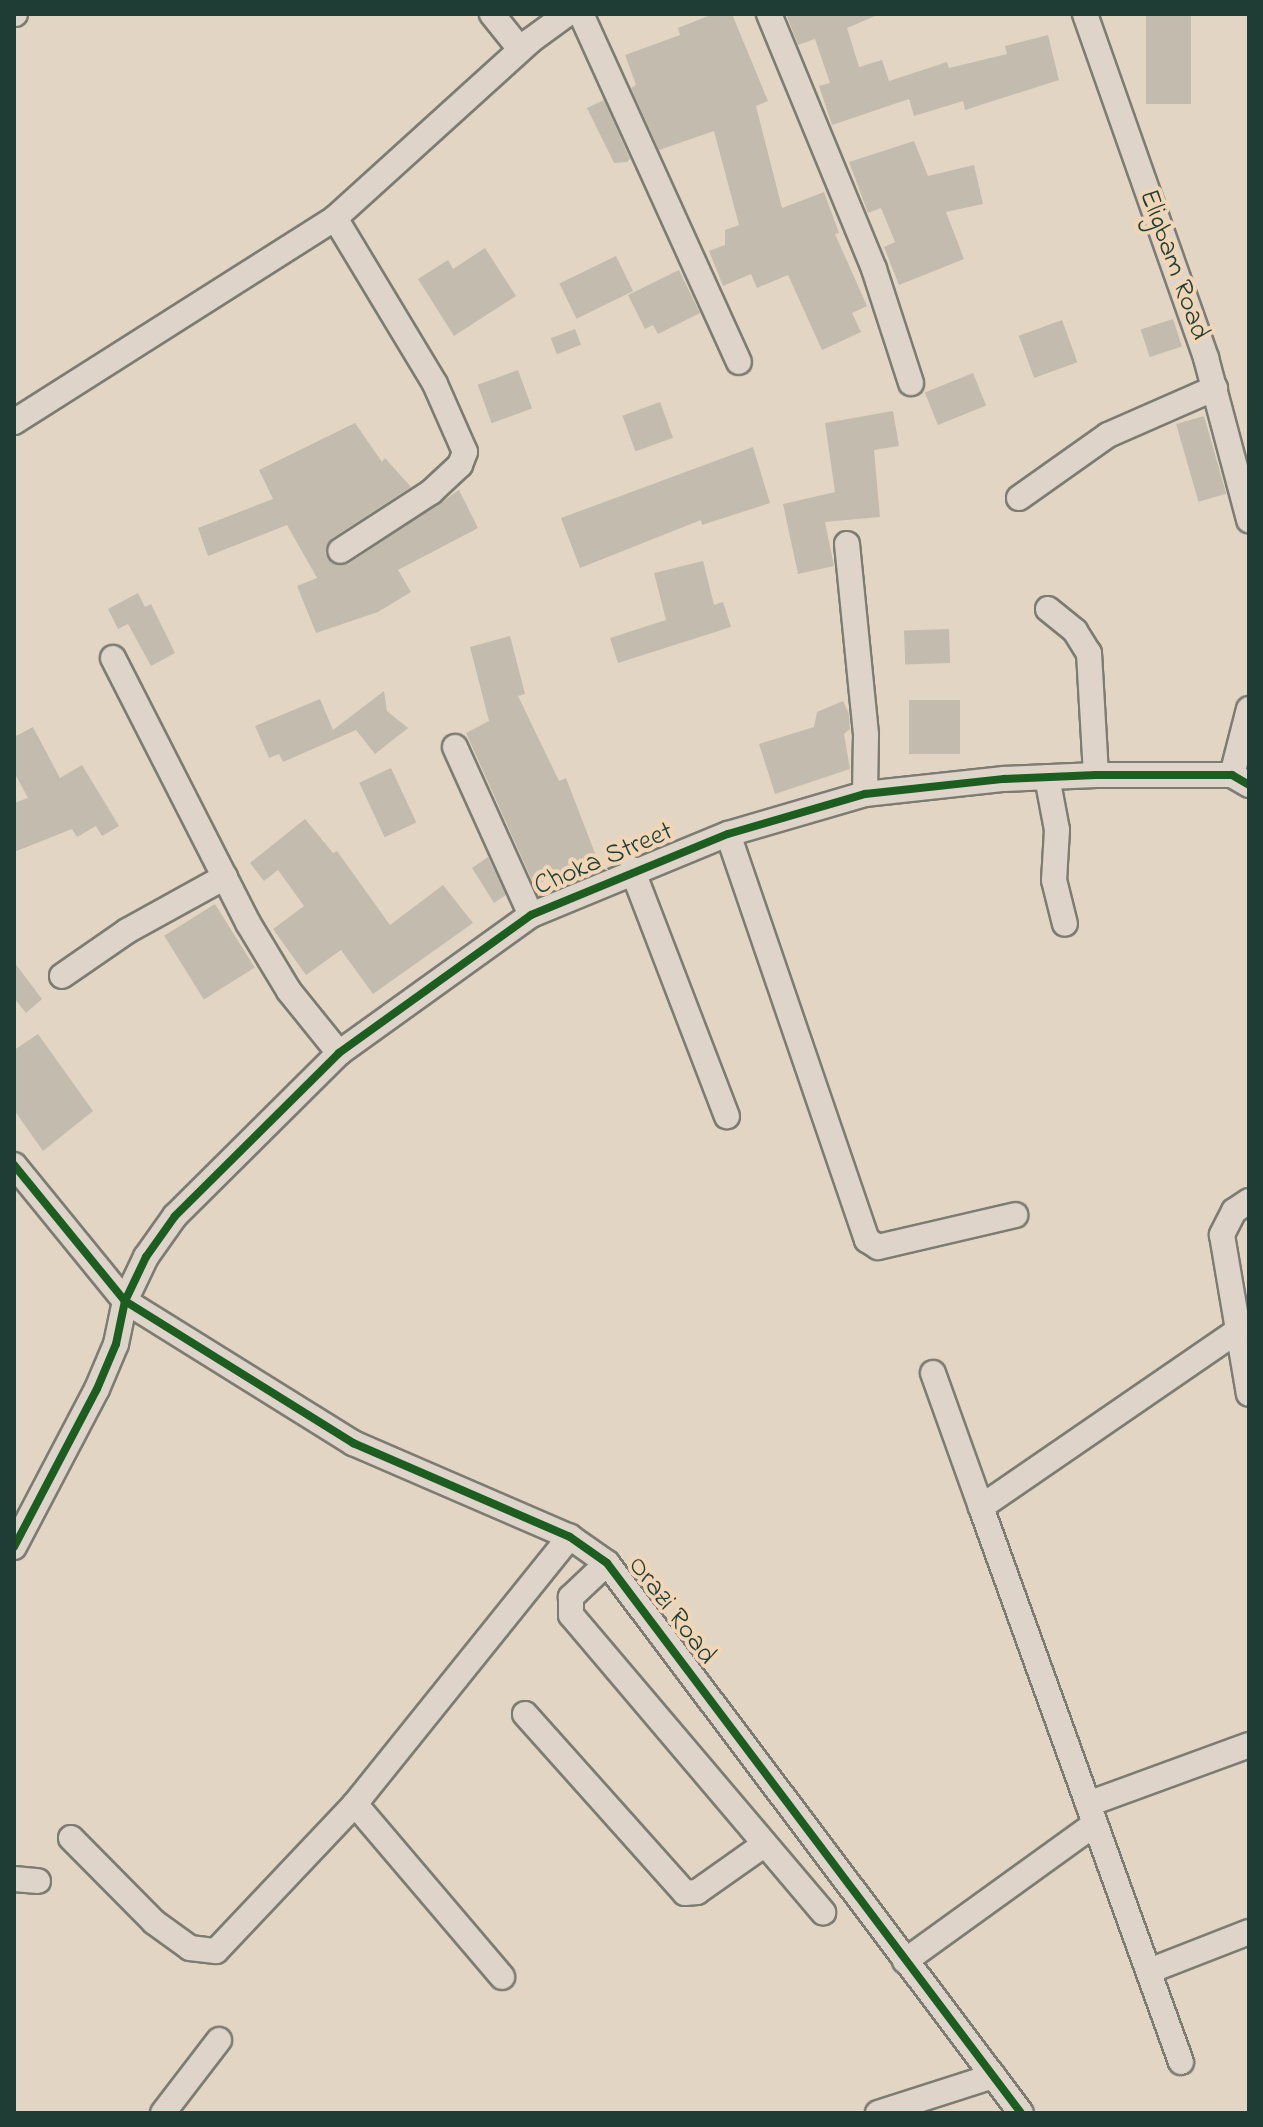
<!DOCTYPE html>
<html>
<head>
<meta charset="utf-8">
<style>
	body { margin:0 }
	#map { position:relative; width:1263px; height:2127px; overflow:hidden; background:#e3d5c4; font-family:"Indie Flower",sans-serif }
	div>[style] { position:absolute }
	.building>* { inset:0; background:#c4bbaf; transform-origin:0 0 }
	.roads { filter:drop-shadow(2px 0 #7d7c73) drop-shadow(-2px 0 #7d7c73) drop-shadow(0 2px #7d7c73) drop-shadow(0 -2px #7d7c73) }
	.street>* { height:24px; margin:-12px; padding:0 12px; transform-origin:12px; border-radius:12px; background:#ded4c9 }
	.cycleway>* { height:8px; margin:-4px; padding:0 4px; transform-origin:4px; border-radius:4px; background:#1b5e20 }
	span { translate:-50% -50%; white-space:nowrap; text-align:center; line-height:1.15; -webkit-text-stroke:8px #f0d6b7; paint-order:stroke }
	.street-label { font-size:28px; color:#1f3d34 }
	.frame { position:absolute; inset:0; border:16px solid #1f3d34; pointer-events:none }
</style>
</head>
<body>
<div id="map">
	<div class="building">
		<i style="clip-path:polygon(713px 14px,732px 14px,768px 101px,756px 106px,782px 208px,824px 192px,839px 233px,835px 234px,867px 306px,852px 313px,861px 332px,822px 350px,788px 275px,757px 288px,751px 274px,723px 286px,709px 251px,725px 245px,725px 230px,739px 225px,714px 131px,659px 150px,631px 88px,636px 85px,625px 55px,680px 35px,678px 28px)"></i>
		<i style="clip-path:polygon(786px 14px,880px 14px,847px 28px,859px 67px,882px 60px,889px 81px,947px 62px,949px 68px,1007px 54px,1005px 46px,1048px 35px,1059px 80px,965px 110px,963px 101px,914px 116px,909px 99px,832px 125px,819px 86px,830px 83px,815px 39px,798px 45px)"></i>
		<i style="left:1146px;top:14px;width:45px;height:90px"></i>
		<i style="clip-path:polygon(604px 100px,630px 159px,627px 162px,614px 163px,587px 108px)"></i>
		<i style="clip-path:polygon(914px 141px,928px 176px,974px 165px,983px 204px,946px 212px,964px 259px,899px 285px,884px 247px,895px 242px,881px 208px,868px 213px,849px 162px)"></i>
		<i style="clip-path:polygon(485px 248px,516px 296px,454px 336px,418px 279px,448px 260px,453px 269px)"></i>
		<i style="left:616px;top:256px;width:39px;height:63px;rotate:64deg"></i>
		<i style="clip-path:polygon(679px 270px,700px 313px,658px 334px,653px 325px,645px 329px,628px 295px)"></i>
		<i style="left:1173px;top:319px;width:29px;height:34px;rotate:72deg"></i>
		<i style="left:1062px;top:320px;width:45px;height:46px;rotate:70deg"></i>
		<i style="left:575px;top:329px;width:17px;height:26px;rotate:69deg"></i>
		<i style="left:518px;top:370px;width:41px;height:43px;rotate:70deg"></i>
		<i style="left:973px;top:373px;width:35px;height:52px;rotate:68deg"></i>
		<i style="left:660px;top:402px;width:38px;height:40px;rotate:70deg"></i>
		<i style="clip-path:polygon(893px 411px,899px 446px,874px 450px,880px 517px,825px 522px,834px 566px,798px 574px,783px 504px,835px 492px,825px 423px)"></i>
		<i style="left:1204px;top:416px;width:81px;height:29px;rotate:74deg"></i>
		<i style="clip-path:polygon(355px 423px,382px 462px,385px 458px,411px 487px,331px 539px,325px 553px,333px 564px,348px 564px,459px 490px,478px 528px,398px 570px,411px 592px,378px 612px,316px 633px,297px 586px,317px 578px,287px 525px,208px 556px,198px 528px,273px 499px,259px 470px)"></i>
		<i style="clip-path:polygon(753px 447px,770px 503px,702px 525px,701px 520px,580px 568px,561px 518px)"></i>
		<i style="clip-path:polygon(703px 561px,714px 605px,723px 602px,731px 627px,618px 663px,610px 638px,666px 620px,654px 573px)"></i>
		<i style="clip-path:polygon(138px 593px,145px 607px,151px 604px,175px 653px,151px 666px,128px 624px,118px 629px,108px 609px)"></i>
		<i style="left:949px;top:629px;width:34px;height:45px;rotate:88deg"></i>
		<i style="clip-path:polygon(510px 636px,525px 694px,518px 696px,559px 781px,566px 778px,598px 861px,534px 885px,466px 733px,489px 721px,470px 647px)"></i>
		<i style="clip-path:polygon(384px 691px,387px 711px,408px 728px,375px 754px,356px 730px,283px 762px,279px 754px,269px 758px,255px 726px,320px 699px,333px 730px)"></i>
		<i style="left:909px;top:700px;width:51px;height:54px"></i>
		<i style="clip-path:polygon(843px 701px,849px 714px,850px 729px,844px 734px,850px 769px,775px 794px,759px 744px,814px 727px,817px 712px)"></i>
		<i style="clip-path:polygon(33px 727px,60px 778px,82px 765px,119px 826px,102px 836px,96px 826px,77px 837px,72px 829px,14px 852px,14px 803px,28px 798px,14px 772px,14px 737px)"></i>
		<i style="left:391px;top:768px;width:60px;height:35px;rotate:65deg"></i>
		<i style="clip-path:polygon(305px 819px,333px 853px,337px 851px,390px 925px,443px 885px,473px 923px,373px 994px,341px 950px,306px 975px,273px 929px,304px 906px,278px 870px,264px 881px,250px 863px)"></i>
		<i style="clip-path:polygon(488px 857px,506px 895px,494px 903px,472px 868px)"></i>
		<i style="left:215px;top:904px;width:75px;height:60px;rotate:58deg"></i>
		<i style="clip-path:polygon(14px 962px,42px 999px,26px 1013px,14px 998px)"></i>
		<i style="clip-path:polygon(38px 1034px,93px 1111px,43px 1151px,14px 1110px,14px 1050px)"></i>
	</div>
	<div class="roads">
		<div class="street">
			<i style="left:14px;top:14px;width:1px"></i>
			<i style="left:492px;top:14px;width:45px;rotate:51.3deg"></i>
			<i style="left:581px;top:14px;width:382px;rotate:65.6deg"></i>
			<i style="left:769px;top:14px;width:276px;rotate:67.6deg"></i>
			<i style="left:874px;top:269px;width:120px;rotate:72deg"></i>
			<i style="left:1085px;top:14px;width:365px;rotate:70.6deg"></i>
			<i style="left:1206px;top:358px;width:168px;rotate:75.1deg"></i>
			<i style="left:335px;top:218px;width:194px;rotate:58.9deg"></i>
			<i style="left:435px;top:384px;width:74px;rotate:66.2deg"></i>
			<i style="left:465px;top:452px;width:14px;rotate:111deg"></i>
			<i style="left:460px;top:465px;width:40px;rotate:137deg"></i>
			<i style="left:431px;top:492px;width:108px;rotate:147deg"></i>
			<i style="left:14px;top:422px;width:380px;rotate:-32.4deg"></i>
			<i style="left:335px;top:218px;width:263px;rotate:-42.2deg"></i>
			<i style="left:530px;top:41px;width:46px;rotate:-36.1deg"></i>
			<i style="left:1019px;top:498px;width:109px;rotate:-35.3deg"></i>
			<i style="left:1108px;top:435px;width:117px;rotate:-23.7deg"></i>
			<i style="left:847px;top:544px;width:192px;rotate:84.3deg"></i>
			<i style="left:866px;top:735px;width:59px;rotate:91deg"></i>
			<i style="left:1048px;top:609px;width:35px;rotate:39deg"></i>
			<i style="left:1075px;top:631px;width:26px;rotate:58deg"></i>
			<i style="left:1089px;top:653px;width:122px;rotate:86.7deg"></i>
			<i style="left:113px;top:658px;width:297px;rotate:63deg"></i>
			<i style="left:248px;top:923px;width:79px;rotate:58.9deg"></i>
			<i style="left:289px;top:991px;width:80px;rotate:51.1deg"></i>
			<i style="left:455px;top:747px;width:184px;rotate:65.7deg"></i>
			<i style="left:1232px;top:775px;width:68px;rotate:-75.6deg"></i>
			<i style="left:1047px;top:777px;width:54px;rotate:79.3deg"></i>
			<i style="left:1057px;top:830px;width:50px;rotate:93.4deg"></i>
			<i style="left:1054px;top:880px;width:45px;rotate:76deg"></i>
			<i style="left:728px;top:834px;width:429px;rotate:71.1deg"></i>
			<i style="left:867px;top:1240px;width:13px;rotate:32deg"></i>
			<i style="left:878px;top:1247px;width:141px;rotate:-13.1deg"></i>
			<i style="left:632px;top:869px;width:265px;rotate:69deg"></i>
			<i style="left:62px;top:976px;width:79px;rotate:-34.7deg"></i>
			<i style="left:127px;top:931px;width:112px;rotate:-28.9deg"></i>
			<i style="left:14px;top:1165px;width:176px;rotate:50.8deg"></i>
			<i style="left:125px;top:1301px;width:269px;rotate:31.9deg"></i>
			<i style="left:353px;top:1443px;width:236px;rotate:23.4deg"></i>
			<i style="left:570px;top:1537px;width:45px;rotate:35.1deg"></i>
			<i style="left:607px;top:1563px;width:688px;rotate:53.03deg"></i>
			<i style="left:1249px;top:1201px;width:18px;rotate:146deg"></i>
			<i style="left:1234px;top:1211px;width:27px;rotate:117deg"></i>
			<i style="left:1222px;top:1235px;width:161px;rotate:80.4deg"></i>
			<i style="left:933px;top:1373px;width:142px;rotate:70.3deg"></i>
			<i style="left:14px;top:1547px;width:178px;rotate:-62.3deg"></i>
			<i style="left:97px;top:1389px;width:49px;rotate:-67.1deg"></i>
			<i style="left:116px;top:1344px;width:44px;rotate:-78.2deg"></i>
			<i style="left:125px;top:1301px;width:49px;rotate:-64.5deg"></i>
			<i style="left:146px;top:1257px;width:50px;rotate:-54.7deg"></i>
			<i style="left:175px;top:1216px;width:231px;rotate:-44.8deg"></i>
			<i style="left:339px;top:1053px;width:236px;rotate:-35.7deg"></i>
			<i style="left:531px;top:915px;width:213px;rotate:-22.4deg"></i>
			<i style="left:728px;top:834px;width:143px;rotate:-16.3deg"></i>
			<i style="left:865px;top:794px;width:140px;rotate:-6.2deg"></i>
			<i style="left:1004px;top:779px;width:92px;rotate:-2.5deg"></i>
			<i style="left:1096px;top:775px;width:136px"></i>
			<i style="left:1232px;top:775px;width:20px;rotate:30deg"></i>
			<i style="left:607px;top:1563px;width:50px;rotate:136.6deg"></i>
			<i style="left:571px;top:1597px;width:18px;rotate:90deg"></i>
			<i style="left:571px;top:1615px;width:390px;rotate:49.7deg"></i>
			<i style="left:525px;top:1714px;width:240px;rotate:48.2deg"></i>
			<i style="left:685px;top:1893px;width:12px;rotate:-5deg"></i>
			<i style="left:697px;top:1892px;width:83px;rotate:-35.2deg"></i>
			<i style="left:355px;top:1804px;width:227px;rotate:49.6deg"></i>
			<i style="left:1088px;top:1804px;width:171px;rotate:-20.1deg"></i>
			<i style="left:71px;top:1838px;width:118px;rotate:45.3deg"></i>
			<i style="left:154px;top:1922px;width:44px;rotate:35.8deg"></i>
			<i style="left:190px;top:1948px;width:26px;rotate:7deg"></i>
			<i style="left:216px;top:1951px;width:202px;rotate:-46.6deg"></i>
			<i style="left:355px;top:1804px;width:343px;rotate:-51.2deg"></i>
			<i style="left:14px;top:1879px;width:24px;rotate:5deg"></i>
			<i style="left:905px;top:1961px;width:234px;rotate:-35.8deg"></i>
			<i style="left:1149px;top:1971px;width:107px;rotate:-21.3deg"></i>
			<i style="left:1181px;top:2062px;width:590px;rotate:-109.82deg"></i>
			<i style="left:981px;top:1507px;width:311px;rotate:-34.5deg"></i>
			<i style="left:163px;top:2113px;width:92px;rotate:-52.5deg"></i>
			<i style="left:878px;top:2113px;width:121px;rotate:-17.8deg"></i>
		</div>
	</div>
	<div class="cycleway">
		<i style="left:14px;top:1165px;width:176px;rotate:50.8deg"></i>
		<i style="left:125px;top:1301px;width:269px;rotate:31.9deg"></i>
		<i style="left:353px;top:1443px;width:236px;rotate:23.4deg"></i>
		<i style="left:570px;top:1537px;width:45px;rotate:35.1deg"></i>
		<i style="left:607px;top:1563px;width:688px;rotate:53.03deg"></i>
		<i style="left:14px;top:1547px;width:178px;rotate:-62.3deg"></i>
		<i style="left:97px;top:1389px;width:49px;rotate:-67.1deg"></i>
		<i style="left:116px;top:1344px;width:44px;rotate:-78.2deg"></i>
		<i style="left:125px;top:1301px;width:49px;rotate:-64.5deg"></i>
		<i style="left:146px;top:1257px;width:50px;rotate:-54.7deg"></i>
		<i style="left:175px;top:1216px;width:231px;rotate:-44.8deg"></i>
		<i style="left:339px;top:1053px;width:236px;rotate:-35.7deg"></i>
		<i style="left:531px;top:915px;width:213px;rotate:-22.4deg"></i>
		<i style="left:728px;top:834px;width:143px;rotate:-16.3deg"></i>
		<i style="left:865px;top:794px;width:140px;rotate:-6.2deg"></i>
		<i style="left:1004px;top:779px;width:92px;rotate:-2.5deg"></i>
		<i style="left:1096px;top:775px;width:136px"></i>
		<i style="left:1232px;top:775px;width:20px;rotate:30deg"></i>
	</div>
	<div class="street-label">
		<span style="left:1173px;top:265px;rotate:70deg">Eligbam Road</span>
		<span style="left:604px;top:860px;rotate:-23deg">Choka Street</span>
		<span style="left:671px;top:1611px;rotate:53deg">Orazi Road</span>
	</div>
	<div class="frame"></div>
</div>
</body>
</html>
